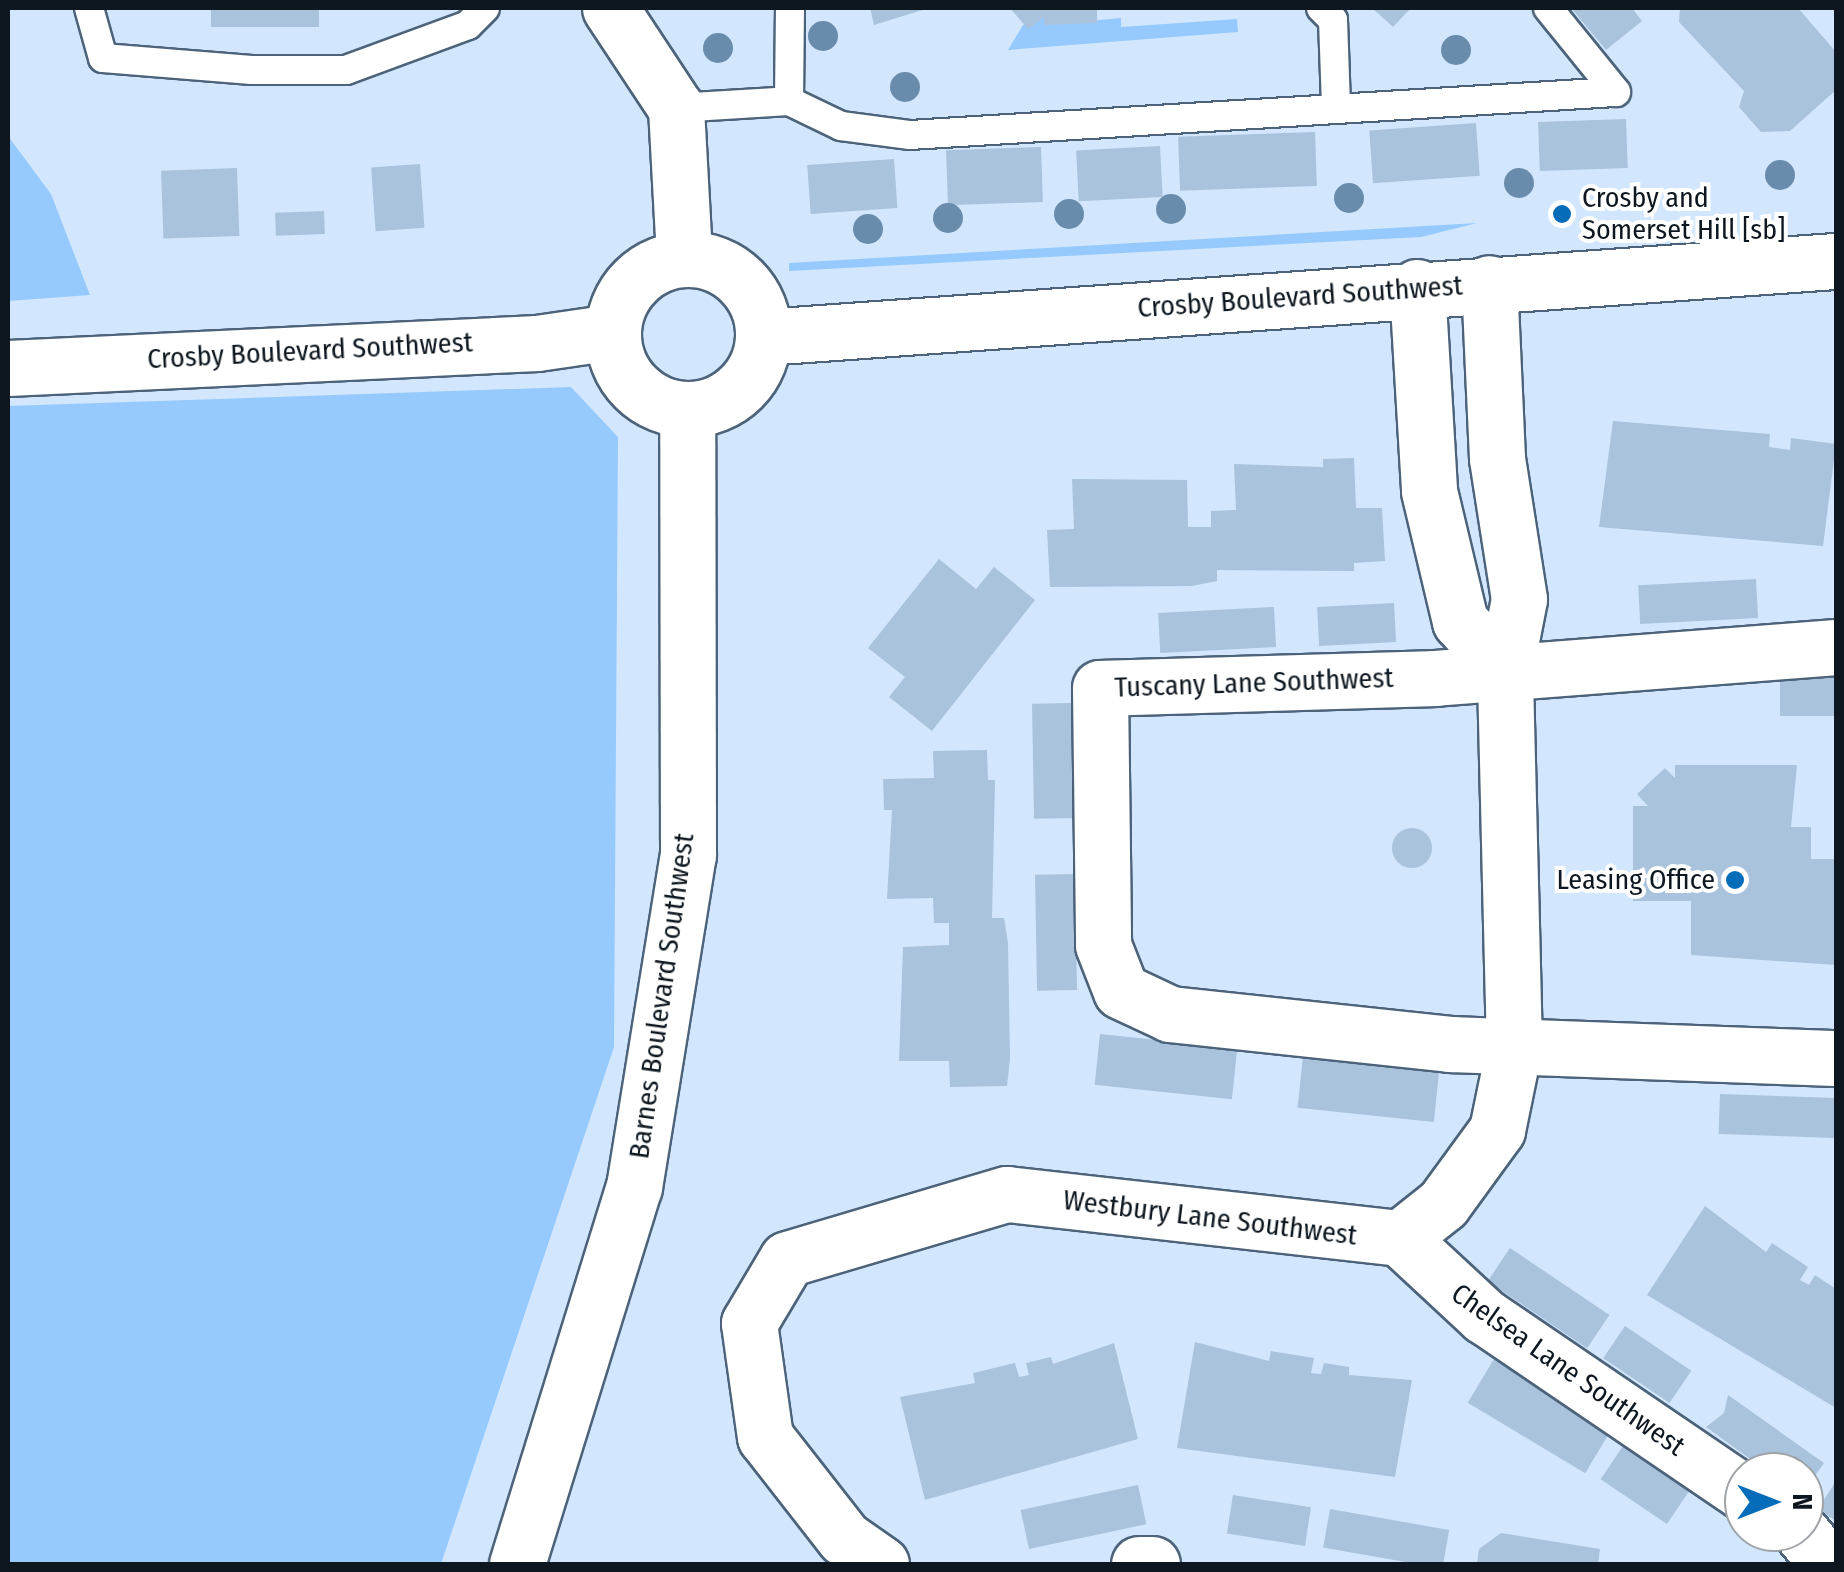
<!DOCTYPE html>
<html>
<head>
<meta charset="utf-8">
<style>
	body { margin:0 }
	#map { position:relative; width:1844px; height:1572px; overflow:hidden; background:#d2e7fd; font-family:"Fira Sans Condensed",sans-serif }
	div>[style] { position:absolute }
	.green>* { inset:0; background:#96cafe }
	.building>* { inset:0; background:#a9c3dd; transform-origin:0 0 }
	.round { border-radius:50% }
	.roads { filter:drop-shadow(2px 0 #4c637a) drop-shadow(-2px 0 #4c637a) drop-shadow(0 2px #4c637a) drop-shadow(0 -2px #4c637a) }
	.lane>* { height:28px; margin:-14px; padding:0 14px; transform-origin:14px; border-radius:14px; background:#fff }
	.street>* { height:55px; margin:-27.5px; padding:0 27.5px; transform-origin:27.5px; border-radius:27.5px; background:#fff }
	.secondary>* { height:55px; margin:-27.5px; padding:0 27.5px; transform-origin:27.5px; border-radius:27.5px; background:#fff }
	.secondary>.ring { margin:-27.5px; padding:0; box-sizing:content-box; background:none; border:55px solid #fff; border-radius:50% }
	.trees>* { width:30px; height:30px; margin:-15px; border-radius:50%; background:#6a8cac }
	.dots>* { width:28px; height:28px; translate:-50% -50%; box-sizing:border-box; border:5px solid #fff; border-radius:50% }
	span { translate:-50% -50%; white-space:nowrap; text-align:center; line-height:1.15; -webkit-text-stroke:8px #fff; paint-order:stroke }
	.poi-label { font-size:28px; color:#0e1720 }
	.left { translate:0 -50%; text-align:left }
	.right { translate:-100% -50%; text-align:right }
	.street-label { font-size:28px; color:#0e1720 }
	.frame { position:absolute; inset:0; border:10px solid #0e1720; pointer-events:none }
	.north { position:absolute; left:1724px; top:1452px; width:100px; height:100px; box-sizing:border-box; background:#fff; border:2px solid #9fa2a6; border-radius:50%; rotate:90deg; font-size:28px; font-weight:700; line-height:40px; text-align:center; color:#0e1720 }
	.north::after { content:''; display:block; margin:auto; width:35px; height:45px; background:#046cb8; clip-path:polygon(50% 0,100% 100%,50% 72%,0 100%) }
</style>
</head>
<body>
<div id="map">
	<div class="green">
		<i style="clip-path:polygon(1044px 17px,1045px 25px,1121px 18px,1121px 27px,1237px 19px,1238px 32px,1008px 50px,1023px 25px)"></i>
		<i style="clip-path:polygon(8px 136px,51px 194px,90px 295px,8px 301px)"></i>
		<i style="clip-path:polygon(1477px 223px,1421px 237px,789px 271px,789px 263px)"></i>
		<i style="clip-path:polygon(571px 387px,618px 437px,614px 1047px,441px 1564px,8px 1564px,8px 406px)"></i>
	</div>
	<div class="building">
		<i style="left:211px;top:8px;width:108px;height:19px"></i>
		<i style="clip-path:polygon(870px 8px,929px 8px,874px 25px)"></i>
		<i style="clip-path:polygon(1010px 8px,1097px 8px,1097px 23px,1044px 25px,1044px 17px,1028px 29px)"></i>
		<i style="clip-path:polygon(1372px 8px,1411px 8px,1393px 27px)"></i>
		<i style="clip-path:polygon(1571px 8px,1632px 8px,1642px 21px,1606px 50px)"></i>
		<i style="clip-path:polygon(1680px 8px,1798px 8px,1836px 52px,1836px 90px,1790px 131px,1761px 132px,1739px 107px,1744px 91px,1679px 22px)"></i>
		<i style="left:1626px;top:119px;width:49px;height:88px;rotate:88deg"></i>
		<i style="left:1476px;top:123px;width:53px;height:107px;rotate:86deg"></i>
		<i style="left:1315px;top:132px;width:54px;height:137px;rotate:88deg"></i>
		<i style="left:1160px;top:146px;width:51px;height:84px;rotate:87deg"></i>
		<i style="left:1041px;top:147px;width:55px;height:95px;rotate:88deg"></i>
		<i style="left:894px;top:159px;width:49px;height:87px;rotate:86deg"></i>
		<i style="left:420px;top:164px;width:64px;height:49px;rotate:86deg"></i>
		<i style="left:237px;top:168px;width:68px;height:76px;rotate:88deg"></i>
		<i style="left:324px;top:211px;width:23px;height:49px;rotate:88deg"></i>
		<i style="clip-path:polygon(1613px 421px,1770px 434px,1769px 447px,1790px 450px,1791px 438px,1836px 444px,1823px 546px,1599px 527px)"></i>
		<i style="clip-path:polygon(1354px 458px,1356px 508px,1382px 508px,1385px 561px,1354px 563px,1354px 571px,1217px 570px,1217px 581px,1192px 586px,1050px 587px,1047px 530px,1074px 529px,1072px 479px,1187px 480px,1188px 527px,1211px 527px,1211px 511px,1236px 510px,1234px 464px,1323px 467px,1323px 459px)"></i>
		<i style="clip-path:polygon(939px 559px,976px 589px,994px 567px,1035px 600px,932px 731px,889px 697px,905px 677px,868px 648px)"></i>
		<i style="left:1756px;top:579px;width:39px;height:118px;rotate:87deg"></i>
		<i style="left:1394px;top:603px;width:39px;height:77px;rotate:87deg"></i>
		<i style="left:1274px;top:607px;width:40px;height:116px;rotate:87deg"></i>
		<i style="left:1836px;top:676px;width:40px;height:56px;rotate:90deg"></i>
		<i style="left:1072px;top:703px;width:115px;height:40px;rotate:89deg"></i>
		<i style="clip-path:polygon(987px 750px,988px 780px,995px 780px,992px 918px,1004px 918px,1008px 943px,1010px 1059px,1007px 1086px,950px 1087px,949px 1061px,899px 1061px,903px 947px,949px 945px,949px 923px,934px 923px,933px 898px,887px 899px,892px 810px,884px 810px,883px 779px,934px 778px,933px 751px)"></i>
		<i style="clip-path:polygon(1675px 765px,1797px 765px,1791px 827px,1811px 827px,1811px 859px,1836px 859px,1836px 965px,1691px 955px,1691px 901px,1633px 901px,1633px 806px,1648px 806px,1637px 794px,1665px 768px,1675px 778px)"></i>
		<i class="round" style="left:1392px;top:828px;width:40px;height:40px"></i>
		<i style="left:1075px;top:874px;width:116px;height:40px;rotate:89deg"></i>
		<i style="left:1100px;top:1034px;width:138px;height:51px;rotate:6deg"></i>
		<i style="left:1303px;top:1056px;width:137px;height:52px;rotate:6deg"></i>
		<i style="left:1720px;top:1094px;width:116px;height:40px;rotate:2deg"></i>
		<i style="clip-path:polygon(1705px 1206px,1766px 1252px,1772px 1243px,1808px 1267px,1800px 1280px,1809px 1285px,1815px 1275px,1836px 1289px,1836px 1408px,1647px 1295px)"></i>
		<i style="left:1510px;top:1248px;width:120px;height:40px;rotate:34deg"></i>
		<i style="left:1625px;top:1326px;width:80px;height:39px;rotate:34deg"></i>
		<i style="clip-path:polygon(1195px 1342px,1269px 1361px,1271px 1351px,1314px 1358px,1311px 1373px,1321px 1374px,1324px 1363px,1349px 1367px,1349px 1375px,1412px 1380px,1395px 1477px,1177px 1448px)"></i>
		<i style="clip-path:polygon(1114px 1343px,1138px 1439px,925px 1500px,900px 1397px,975px 1383px,973px 1373px,1015px 1363px,1019px 1377px,1029px 1375px,1026px 1363px,1051px 1357px,1053px 1364px)"></i>
		<i style="left:1494px;top:1359px;width:137px;height:51px;rotate:31deg"></i>
		<i style="clip-path:polygon(1728px 1395px,1824px 1463px,1804px 1491px,1804px 1472px,1768px 1472px,1706px 1427px,1724px 1413px)"></i>
		<i style="left:1623px;top:1446px;width:80px;height:40px;rotate:34deg"></i>
		<i style="clip-path:polygon(1836px 1481px,1836px 1521px,1818px 1509px)"></i>
		<i style="left:1138px;top:1485px;width:40px;height:120px;rotate:78deg"></i>
		<i style="left:1233px;top:1495px;width:79px;height:39px;rotate:9deg"></i>
		<i style="left:1330px;top:1509px;width:121px;height:39px;rotate:10deg"></i>
		<i style="clip-path:polygon(1501px 1533px,1600px 1549px,1598px 1564px,1477px 1564px,1479px 1549px)"></i>
	</div>
	<div class="roads">
		<div class="lane">
			<i style="left:89px;top:8px;width:52px;rotate:74.4deg"></i>
			<i style="left:103px;top:58px;width:149px;rotate:4.6deg"></i>
			<i style="left:252px;top:70px;width:94px"></i>
			<i style="left:346px;top:70px;width:130px;rotate:-20.2deg"></i>
			<i style="left:468px;top:25px;width:24px;rotate:-45deg"></i>
			<i style="left:1321px;top:8px;width:17px;rotate:45deg"></i>
			<i style="left:1333px;top:20px;width:87px;rotate:88deg"></i>
			<i style="left:789px;top:101px;width:93px;rotate:-89.4deg"></i>
			<i style="left:676px;top:108px;width:113px;rotate:-3.5deg"></i>
			<i style="left:789px;top:101px;width:58px;rotate:25.7deg"></i>
			<i style="left:841px;top:126px;width:70px;rotate:7.4deg"></i>
			<i style="left:910px;top:135px;width:707px;rotate:-3.49deg"></i>
			<i style="left:1616px;top:92px;width:108px;rotate:-129deg"></i>
		</div>
		<div class="street">
			<i style="left:610px;top:8px;width:120px;rotate:56.6deg"></i>
			<i style="left:676px;top:108px;width:150px;rotate:86.9deg"></i>
			<i style="left:1417px;top:287px;width:204px;rotate:86.6deg"></i>
			<i style="left:1429px;top:491px;width:134px;rotate:76.6deg"></i>
			<i style="left:1460px;top:621px;width:67px;rotate:48deg"></i>
			<i style="left:1836px;top:647px;width:402px;rotate:175.6deg"></i>
			<i style="left:1435px;top:678px;width:335px;rotate:178.3deg"></i>
			<i style="left:1100px;top:688px;width:257px;rotate:89.3deg"></i>
			<i style="left:1103px;top:945px;width:49px;rotate:68.6deg"></i>
			<i style="left:1121px;top:991px;width:54px;rotate:25.1deg"></i>
			<i style="left:1170px;top:1014px;width:282px;rotate:6.1deg"></i>
			<i style="left:1450px;top:1044px;width:386px;rotate:2.1deg"></i>
			<i style="left:1400px;top:1238px;width:115px;rotate:42.9deg"></i>
			<i style="left:1484px;top:1316px;width:315px;rotate:34.2deg"></i>
			<i style="left:1801px;top:1532px;width:42px;rotate:49.8deg"></i>
			<i style="left:881px;top:1564px;width:45px;rotate:-144.9deg"></i>
			<i style="left:844px;top:1538px;width:128px;rotate:-128deg"></i>
			<i style="left:765px;top:1437px;width:115px;rotate:-98deg"></i>
			<i style="left:749px;top:1323px;width:74px;rotate:-59.3deg"></i>
			<i style="left:787px;top:1259px;width:229px;rotate:-16.5deg"></i>
			<i style="left:1007px;top:1194px;width:395px;rotate:6.4deg"></i>
			<i style="left:1400px;top:1238px;width:55px;rotate:-38.3deg"></i>
			<i style="left:1443px;top:1204px;width:92px;rotate:-53.9deg"></i>
			<i style="left:1497px;top:1130px;width:85px;rotate:-78.4deg"></i>
			<i style="left:1514px;top:1047px;width:376px;rotate:-91.4deg"></i>
			<i style="left:1505px;top:671px;width:73px;rotate:-79deg"></i>
			<i style="left:1519px;top:599px;width:143px;rotate:-98.9deg"></i>
			<i style="left:1497px;top:458px;width:175px;rotate:-92.6deg"></i>
			<i style="left:1139px;top:1564px;width:13px"></i>
		</div>
		<div class="secondary">
			<i class="ring" style="left:613px;top:259px;width:95px;height:95px"></i>
			<i style="left:764px;top:337px;width:1075px;rotate:-4.06deg"></i>
			<i style="left:8px;top:368px;width:530px;rotate:-2.71deg"></i>
			<i style="left:537px;top:343px;width:76px;rotate:-8.3deg"></i>
			<i style="left:517px;top:1564px;width:395px;rotate:-72.8deg"></i>
			<i style="left:634px;top:1187px;width:336px;rotate:-80.8deg"></i>
			<i style="left:688px;top:855px;width:446px;rotate:-90.1deg"></i>
		</div>
	</div>
	<div class="trees">
		<i style="left:823px;top:36px"></i>
		<i style="left:718px;top:48px"></i>
		<i style="left:1456px;top:50px"></i>
		<i style="left:905px;top:87px"></i>
		<i style="left:1780px;top:175px"></i>
		<i style="left:1519px;top:183px"></i>
		<i style="left:1349px;top:198px"></i>
		<i style="left:1171px;top:209px"></i>
		<i style="left:1069px;top:214px"></i>
		<i style="left:948px;top:218px"></i>
		<i style="left:868px;top:229px"></i>
	</div>
	<div class="dots">
		<i style="left:1562px;top:214px;background:#046cb8"></i>
		<i style="left:1735px;top:880px;background:#046cb8"></i>
	</div>
	<div class="poi-label">
		<span class="left" style="left:1582px;top:214px">Crosby and<br>Somerset Hill [sb]</span>
		<span class="right" style="left:1715px;top:880px">Leasing Office</span>
	</div>
	<div class="street-label">
		<span style="left:1300px;top:297px;rotate:-4deg">Crosby Boulevard Southwest</span>
		<span style="left:310px;top:351px;rotate:-3deg">Crosby Boulevard Southwest</span>
		<span style="left:1254px;top:683px;rotate:-2deg">Tuscany Lane Southwest</span>
		<span style="left:662px;top:996px;rotate:-82deg">Barnes Boulevard Southwest</span>
		<span style="left:1210px;top:1218px;rotate:7deg">Westbury Lane Southwest</span>
		<span style="left:1568px;top:1370px;rotate:35deg">Chelsea Lane Southwest</span>
	</div>
	<div class="frame"></div>
	<div class="north">N</div>
</div>
</body>
</html>
